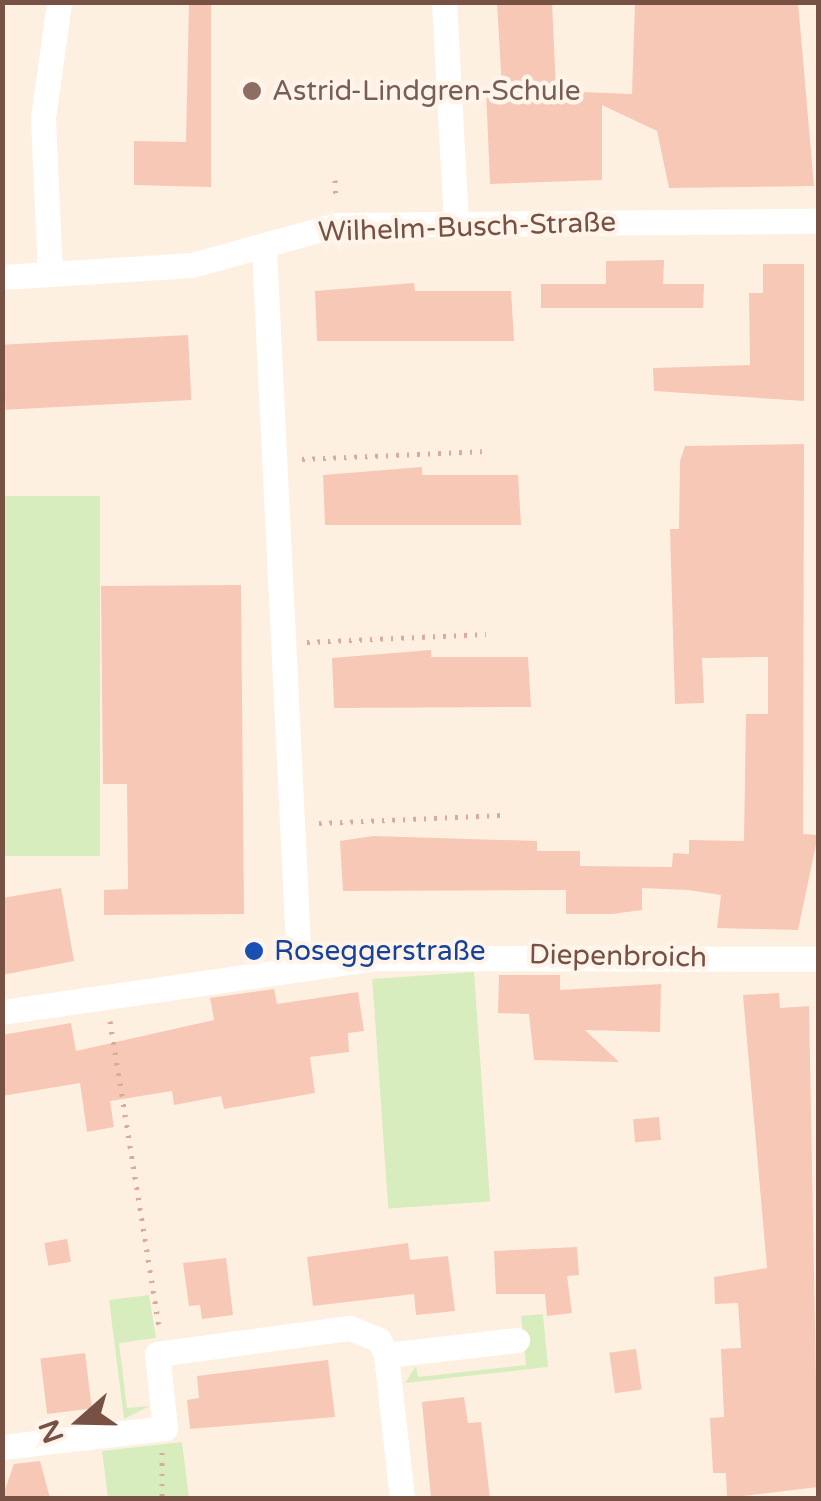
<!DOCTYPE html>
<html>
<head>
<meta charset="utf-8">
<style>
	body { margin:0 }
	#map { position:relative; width:821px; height:1501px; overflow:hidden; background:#fef0e1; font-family:"Varela Round",sans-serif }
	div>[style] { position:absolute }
	.green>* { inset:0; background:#d7edbe; transform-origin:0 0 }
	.building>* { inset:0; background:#f7c8b6; transform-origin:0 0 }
	.path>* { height:5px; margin-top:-2.5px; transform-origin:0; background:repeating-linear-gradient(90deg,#dbab99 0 2.5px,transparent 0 10.5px) }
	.minor>* { height:25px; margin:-12.5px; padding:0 12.5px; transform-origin:12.5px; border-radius:12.5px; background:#fff }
	.dots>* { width:28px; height:28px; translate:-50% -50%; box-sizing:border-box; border:5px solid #fff4ea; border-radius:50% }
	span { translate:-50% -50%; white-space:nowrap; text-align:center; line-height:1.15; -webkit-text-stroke:9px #fff4ea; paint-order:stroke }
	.education-label { font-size:28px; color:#785e54 }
	.left { translate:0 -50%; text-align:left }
	.street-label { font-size:28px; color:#785145 }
	.transit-label { font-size:28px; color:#164399 }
	.frame { position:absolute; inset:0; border:5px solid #785145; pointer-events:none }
	.north { position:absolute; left:30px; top:1371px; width:100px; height:100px; -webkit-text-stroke:8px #fff4ea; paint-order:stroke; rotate:250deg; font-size:28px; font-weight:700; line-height:40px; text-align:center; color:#785145 }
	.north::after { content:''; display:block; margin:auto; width:35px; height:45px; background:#785145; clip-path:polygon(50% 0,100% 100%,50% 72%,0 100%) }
</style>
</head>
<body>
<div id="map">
	<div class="green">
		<i style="left:100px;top:496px;width:360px;height:97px;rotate:90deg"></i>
		<i style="left:474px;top:972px;width:230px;height:102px;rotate:86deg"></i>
		<i style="clip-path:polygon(149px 1295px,156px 1338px,119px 1343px,127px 1408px,150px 1406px,124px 1419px,109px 1300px)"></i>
		<i style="clip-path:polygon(543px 1314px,548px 1367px,405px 1383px,416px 1366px,418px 1377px,526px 1365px,521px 1316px)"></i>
		<i style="clip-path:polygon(182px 1442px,189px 1498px,108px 1498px,102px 1451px)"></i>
	</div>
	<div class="building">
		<i style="clip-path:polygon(189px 2px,211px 2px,211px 187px,134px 185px,134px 141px,186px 142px)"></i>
		<i style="clip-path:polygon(497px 2px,552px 2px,556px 91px,632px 94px,635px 2px,798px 2px,814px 186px,669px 188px,657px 131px,602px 105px,602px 180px,490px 184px,486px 89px,502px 90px)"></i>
		<i style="clip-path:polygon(664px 260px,663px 284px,704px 284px,703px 308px,541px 308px,541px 284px,606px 284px,606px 261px)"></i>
		<i style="clip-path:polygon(763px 264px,804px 264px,804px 401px,654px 391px,653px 368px,750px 365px,749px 293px,763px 293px)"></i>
		<i style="clip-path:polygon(414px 283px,415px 291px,511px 291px,514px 341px,317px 341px,315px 291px)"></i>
		<i style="left:188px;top:335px;width:65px;height:186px;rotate:87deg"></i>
		<i style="clip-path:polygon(804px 444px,803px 834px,818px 835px,798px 930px,717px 928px,721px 895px,688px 890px,642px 888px,642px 910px,612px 914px,566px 914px,566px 890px,343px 891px,340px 841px,373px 836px,537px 841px,537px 851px,580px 851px,580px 866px,672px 867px,673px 853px,689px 854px,689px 840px,744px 841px,746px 714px,768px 714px,768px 657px,702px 658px,704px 703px,675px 704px,670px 529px,679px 529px,680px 461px,685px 446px)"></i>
		<i style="clip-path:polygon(422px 467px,422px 475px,518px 475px,521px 525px,325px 525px,323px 475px)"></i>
		<i style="clip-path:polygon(241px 585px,244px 914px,104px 915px,104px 890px,128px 889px,127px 784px,103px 784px,101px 586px)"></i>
		<i style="clip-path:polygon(431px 650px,431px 657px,528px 657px,531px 707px,334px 708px,332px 658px)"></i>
		<i style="clip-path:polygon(61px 888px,74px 961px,2px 975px,2px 898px)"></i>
		<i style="clip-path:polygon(499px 975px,560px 975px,560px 990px,661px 984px,660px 1032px,585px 1030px,619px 1062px,534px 1060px,529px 1014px,498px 1013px)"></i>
		<i style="clip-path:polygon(274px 989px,277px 1004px,358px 992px,364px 1031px,348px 1033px,349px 1052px,310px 1057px,315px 1093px,224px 1109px,221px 1096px,174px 1105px,172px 1091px,110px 1101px,114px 1127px,87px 1132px,80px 1083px,2px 1096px,2px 1035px,71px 1023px,76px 1051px,214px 1020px,210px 998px)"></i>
		<i style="clip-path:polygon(779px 993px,780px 1008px,809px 1006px,818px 1487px,727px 1498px,726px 1473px,713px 1473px,710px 1418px,724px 1417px,721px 1349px,741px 1348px,738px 1303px,715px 1304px,714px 1277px,767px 1268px,743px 995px)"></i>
		<i style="left:659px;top:1117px;width:23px;height:26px;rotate:85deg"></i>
		<i style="left:67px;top:1239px;width:23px;height:23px;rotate:80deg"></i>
		<i style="clip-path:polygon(408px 1243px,410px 1260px,448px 1256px,455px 1311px,416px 1315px,414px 1294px,313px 1306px,307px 1257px)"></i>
		<i style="clip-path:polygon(577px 1247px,579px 1275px,567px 1276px,572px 1313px,547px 1316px,545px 1294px,496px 1294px,494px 1251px)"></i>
		<i style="clip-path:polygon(226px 1258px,233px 1315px,202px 1319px,200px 1305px,189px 1306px,183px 1263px)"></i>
		<i style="left:636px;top:1349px;width:41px;height:27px;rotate:82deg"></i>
		<i style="left:85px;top:1353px;width:56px;height:45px;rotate:83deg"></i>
		<i style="clip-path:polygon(328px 1360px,335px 1417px,190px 1429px,187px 1400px,199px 1398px,197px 1376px)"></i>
		<i style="clip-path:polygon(464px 1397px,468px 1423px,481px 1422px,490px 1498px,431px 1498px,422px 1402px)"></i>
		<i style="clip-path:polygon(40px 1461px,50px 1498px,2px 1498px,14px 1464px)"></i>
	</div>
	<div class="path">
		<i style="left:335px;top:180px;width:17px;rotate:87deg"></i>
		<i style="left:302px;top:459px;width:180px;rotate:-2.5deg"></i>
		<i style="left:307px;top:642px;width:179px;rotate:-2.6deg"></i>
		<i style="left:319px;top:823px;width:183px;rotate:-2.5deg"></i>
		<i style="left:110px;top:1021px;width:309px;rotate:80.9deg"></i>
		<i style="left:162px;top:1452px;width:46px;rotate:90deg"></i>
	</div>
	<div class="minor">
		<i style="left:444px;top:2px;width:221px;rotate:86.9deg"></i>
		<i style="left:264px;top:250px;width:716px;rotate:87.2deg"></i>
		<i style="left:50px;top:274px;width:156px;rotate:-92.6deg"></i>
		<i style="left:43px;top:118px;width:117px;rotate:-82.1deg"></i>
		<i style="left:2px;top:277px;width:190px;rotate:-3.6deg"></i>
		<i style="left:192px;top:265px;width:149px;rotate:-15.5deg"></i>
		<i style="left:336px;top:225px;width:482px;rotate:-0.5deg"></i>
		<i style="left:2px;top:1012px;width:379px;rotate:-8.2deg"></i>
		<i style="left:377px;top:958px;width:441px;rotate:0.1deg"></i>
		<i style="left:2px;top:1447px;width:164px;rotate:-6.6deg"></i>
		<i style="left:165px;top:1428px;width:74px;rotate:-96.2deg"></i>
		<i style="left:157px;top:1354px;width:195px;rotate:-7.7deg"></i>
		<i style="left:350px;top:1328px;width:31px;rotate:22deg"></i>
		<i style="left:379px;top:1340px;width:17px;rotate:65deg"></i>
		<i style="left:402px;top:1498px;width:144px;rotate:-96.4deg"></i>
		<i style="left:386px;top:1355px;width:132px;rotate:-6.5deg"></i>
	</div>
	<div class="dots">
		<i style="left:252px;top:91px;background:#8d6e63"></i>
		<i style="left:254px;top:951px;background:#1a4fb4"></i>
	</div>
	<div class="education-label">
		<span class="left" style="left:272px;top:91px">Astrid-Lindgren-Schule</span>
	</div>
	<div class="street-label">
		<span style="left:467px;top:227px;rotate:-2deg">Wilhelm-Busch-Straße</span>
		<span style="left:618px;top:956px;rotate:1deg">Diepenbroich</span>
	</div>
	<div class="transit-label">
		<span class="left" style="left:274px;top:951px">Roseggerstraße</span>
	</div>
	<div class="frame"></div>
	<div class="north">N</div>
</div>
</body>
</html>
